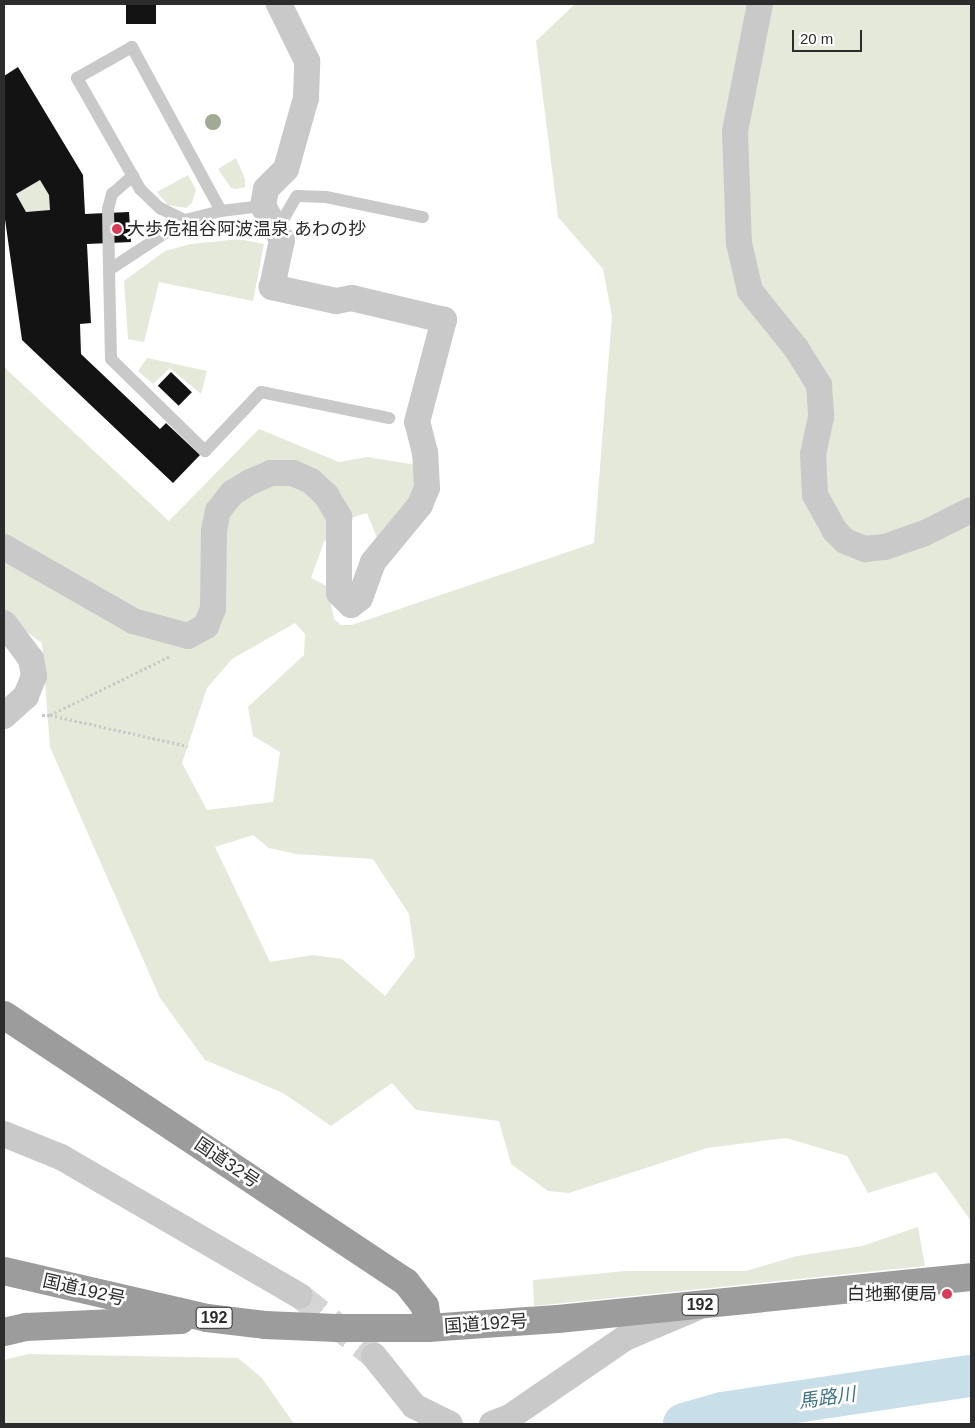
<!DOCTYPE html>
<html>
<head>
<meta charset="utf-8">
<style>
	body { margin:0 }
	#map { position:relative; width:975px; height:1428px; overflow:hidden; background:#fff; font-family:Helvetica,"Noto Sans JP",sans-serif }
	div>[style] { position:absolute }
	.green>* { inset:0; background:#e4e9da }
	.river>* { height:42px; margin:-21px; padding:0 21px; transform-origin:21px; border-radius:21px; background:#c8dee8 }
	.building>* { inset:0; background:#131313; transform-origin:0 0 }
	.minor-tunnel>* { height:26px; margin-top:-13px; transform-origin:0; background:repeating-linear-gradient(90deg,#d5d5d5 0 26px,transparent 0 39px) }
	.path>* { height:3px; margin-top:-1.5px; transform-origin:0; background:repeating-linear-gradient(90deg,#c9c9c9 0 2.5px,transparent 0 5px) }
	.service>* { height:12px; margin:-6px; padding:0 6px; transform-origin:6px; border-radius:6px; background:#c9c9c9 }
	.minor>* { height:26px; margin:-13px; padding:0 13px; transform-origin:13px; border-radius:13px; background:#c9c9c9 }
	.trunk>* { height:28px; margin:-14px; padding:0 14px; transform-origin:14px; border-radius:14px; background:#9c9c9c }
	.trees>* { width:16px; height:16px; margin:-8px; border-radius:50%; background:#a0aa94 }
	.dots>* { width:14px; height:14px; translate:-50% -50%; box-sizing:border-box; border:2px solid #fff; border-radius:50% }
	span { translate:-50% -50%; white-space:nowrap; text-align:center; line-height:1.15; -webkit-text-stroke:5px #fff; paint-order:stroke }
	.shield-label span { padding:1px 4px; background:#fff; border:1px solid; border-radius:4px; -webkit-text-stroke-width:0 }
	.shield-label { font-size:16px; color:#2c2c2c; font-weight:700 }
	.poi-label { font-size:18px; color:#2c2c2c }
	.left { translate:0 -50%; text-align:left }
	.right { translate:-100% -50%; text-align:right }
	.street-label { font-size:18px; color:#2c2c2c }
	.water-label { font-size:19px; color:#417388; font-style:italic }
	.frame { position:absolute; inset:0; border:5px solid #2c2c2c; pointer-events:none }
	.scale { position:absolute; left:792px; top:30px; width:70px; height:22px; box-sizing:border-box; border:2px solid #2c2c2c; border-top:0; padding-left:6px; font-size:15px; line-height:18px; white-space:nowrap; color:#2c2c2c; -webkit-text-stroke:4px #fff; paint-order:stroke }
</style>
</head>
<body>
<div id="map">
	<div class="green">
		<i style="clip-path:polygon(evenodd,575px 4px,971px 4px,971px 1221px,936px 1172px,868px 1193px,847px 1156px,786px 1138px,707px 1148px,569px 1193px,548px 1191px,511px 1164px,499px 1121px,416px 1110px,392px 1083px,331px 1126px,283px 1093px,205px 1060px,160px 998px,50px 747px,42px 643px,4px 615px,4px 367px,169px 521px,259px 429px,339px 462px,367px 457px,417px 465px,416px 490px,379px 543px,367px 513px,345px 520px,324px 542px,311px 578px,327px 586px,334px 619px,341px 625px,352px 625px,594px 543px,612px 316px,603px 269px,558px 217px,536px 41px,575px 4px,295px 623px,305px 634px,304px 655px,248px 707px,253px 736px,280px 752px,273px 802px,207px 810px,182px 763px,207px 688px,232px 659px,295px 623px,575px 4px,253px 835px,269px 848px,296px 854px,373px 859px,409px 914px,415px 957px,385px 996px,342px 959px,313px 955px,270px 962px,215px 847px,253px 835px)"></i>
		<i style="clip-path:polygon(236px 158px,245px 179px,245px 187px,237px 189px,231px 188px,218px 169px)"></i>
		<i style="clip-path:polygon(188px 175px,196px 190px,192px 203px,186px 208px,168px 205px,157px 192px)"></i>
		<i style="clip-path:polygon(40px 180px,49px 195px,50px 210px,26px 212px,16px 194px)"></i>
		<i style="clip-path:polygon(239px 239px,264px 244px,253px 301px,159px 282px,144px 342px,128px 339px,124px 281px,165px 251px,191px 244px)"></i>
		<i style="clip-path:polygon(147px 358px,207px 371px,201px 394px,170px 368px,153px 384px,138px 371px)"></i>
		<i style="clip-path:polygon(918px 1227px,925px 1266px,534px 1306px,533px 1280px,625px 1271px,746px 1271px,797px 1256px,862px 1246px)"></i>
		<i style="clip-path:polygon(28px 1354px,238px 1358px,262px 1378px,294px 1424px,4px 1424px,4px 1360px)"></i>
	</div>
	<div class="river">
		<i style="left:684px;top:1424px;width:40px;rotate:-16deg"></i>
		<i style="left:722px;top:1413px;width:252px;rotate:-8.5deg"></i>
	</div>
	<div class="building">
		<i style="left:126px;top:4px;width:30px;height:20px"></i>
		<i style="clip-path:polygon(evenodd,18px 67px,83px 175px,85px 214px,129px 212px,131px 242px,87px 244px,91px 323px,80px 324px,81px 354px,160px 429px,166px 423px,200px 455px,173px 483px,22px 340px,4px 212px,4px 76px,18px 67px,40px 180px,49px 195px,50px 210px,26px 212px,16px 194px,40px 180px)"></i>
		<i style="left:171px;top:372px;width:29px;height:19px;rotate:44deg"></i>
	</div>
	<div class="minor-tunnel">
		<i style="left:300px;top:1296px;width:95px;rotate:39deg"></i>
	</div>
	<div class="path">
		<i style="left:42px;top:715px;width:8px"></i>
		<i style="left:50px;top:715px;width:134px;rotate:-26.2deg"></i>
		<i style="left:50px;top:715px;width:141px;rotate:12.7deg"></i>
	</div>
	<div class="service">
		<i style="left:221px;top:211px;width:187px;rotate:-118.5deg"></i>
		<i style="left:132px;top:47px;width:63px;rotate:150.6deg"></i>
		<i style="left:77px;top:78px;width:128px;rotate:60.4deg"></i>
		<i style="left:140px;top:189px;width:28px;rotate:44deg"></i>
		<i style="left:160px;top:208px;width:28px;rotate:26deg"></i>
		<i style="left:185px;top:220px;width:37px;rotate:-14deg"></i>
		<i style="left:221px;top:211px;width:42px;rotate:-6.8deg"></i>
		<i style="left:185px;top:220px;width:91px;rotate:146.7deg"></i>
		<i style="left:109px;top:270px;width:89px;rotate:88.7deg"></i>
		<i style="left:111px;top:359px;width:132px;rotate:44.4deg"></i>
		<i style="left:205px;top:451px;width:81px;rotate:-46.5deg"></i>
		<i style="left:261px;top:392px;width:131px;rotate:11.5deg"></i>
		<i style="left:277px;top:230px;width:39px;rotate:-60deg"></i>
		<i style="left:297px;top:196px;width:29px;rotate:2deg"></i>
		<i style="left:326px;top:197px;width:99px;rotate:11.7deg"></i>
		<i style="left:109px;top:270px;width:61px;rotate:-90.9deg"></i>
		<i style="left:108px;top:209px;width:16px;rotate:-75deg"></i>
		<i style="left:112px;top:194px;width:28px;rotate:-41deg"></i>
	</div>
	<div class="minor">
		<i style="left:760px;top:4px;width:129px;rotate:101.1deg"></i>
		<i style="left:735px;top:131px;width:112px;rotate:88deg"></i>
		<i style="left:739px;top:243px;width:49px;rotate:77.1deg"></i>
		<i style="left:750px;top:291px;width:73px;rotate:51.1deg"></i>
		<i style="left:796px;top:348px;width:44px;rotate:58.1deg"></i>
		<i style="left:819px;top:385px;width:32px;rotate:86deg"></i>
		<i style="left:821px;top:417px;width:38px;rotate:102deg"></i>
		<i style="left:813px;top:454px;width:41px;rotate:87.2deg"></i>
		<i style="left:815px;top:495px;width:41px;rotate:60.9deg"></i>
		<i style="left:835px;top:531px;width:14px;rotate:45deg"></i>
		<i style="left:845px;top:541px;width:22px;rotate:22deg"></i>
		<i style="left:865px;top:549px;width:20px;rotate:-6deg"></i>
		<i style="left:885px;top:547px;width:42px;rotate:-19.3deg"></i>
		<i style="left:925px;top:533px;width:51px;rotate:-26.6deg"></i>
		<i style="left:4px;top:547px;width:149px;rotate:29.8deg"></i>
		<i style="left:133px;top:621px;width:57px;rotate:15.3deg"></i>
		<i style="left:188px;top:636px;width:21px;rotate:-29deg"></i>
		<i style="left:206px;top:626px;width:18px;rotate:-68deg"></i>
		<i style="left:213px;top:609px;width:78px;rotate:-89.3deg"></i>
		<i style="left:214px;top:531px;width:20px;rotate:-79deg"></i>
		<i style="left:218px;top:511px;width:23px;rotate:-52deg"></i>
		<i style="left:232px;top:493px;width:21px;rotate:-31deg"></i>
		<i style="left:250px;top:482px;width:23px;rotate:-23deg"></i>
		<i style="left:271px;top:473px;width:22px"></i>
		<i style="left:293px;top:473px;width:20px;rotate:24deg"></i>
		<i style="left:311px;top:481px;width:21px;rotate:43deg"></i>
		<i style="left:326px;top:495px;width:26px;rotate:59deg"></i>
		<i style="left:339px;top:517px;width:76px;rotate:90deg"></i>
		<i style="left:339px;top:593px;width:17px;rotate:45deg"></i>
		<i style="left:351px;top:605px;width:11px;rotate:-38deg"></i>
		<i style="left:360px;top:598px;width:38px;rotate:-70deg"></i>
		<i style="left:373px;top:562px;width:74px;rotate:-50.5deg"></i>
		<i style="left:420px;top:505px;width:18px;rotate:-68deg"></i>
		<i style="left:427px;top:488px;width:35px;rotate:-93deg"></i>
		<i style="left:425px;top:453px;width:32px;rotate:-104deg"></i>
		<i style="left:417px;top:422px;width:106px;rotate:-75.2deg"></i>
		<i style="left:444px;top:320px;width:95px;rotate:-166.6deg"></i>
		<i style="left:352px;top:298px;width:16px;rotate:169deg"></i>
		<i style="left:336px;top:301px;width:66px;rotate:-167.7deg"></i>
		<i style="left:272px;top:287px;width:48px;rotate:-78deg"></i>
		<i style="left:282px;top:240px;width:39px;rotate:-119deg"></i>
		<i style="left:263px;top:206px;width:17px;rotate:-80deg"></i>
		<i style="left:266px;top:189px;width:28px;rotate:-45deg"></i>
		<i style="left:286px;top:169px;width:74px;rotate:-74.3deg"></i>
		<i style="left:306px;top:98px;width:37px;rotate:-88deg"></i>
		<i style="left:307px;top:61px;width:64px;rotate:-116.2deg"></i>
		<i style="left:4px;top:623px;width:45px;rotate:53.1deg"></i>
		<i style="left:31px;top:659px;width:17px;rotate:80deg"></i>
		<i style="left:34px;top:676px;width:22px;rotate:112deg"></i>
		<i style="left:26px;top:696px;width:30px;rotate:138deg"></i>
		<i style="left:4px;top:1134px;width:61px;rotate:22deg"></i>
		<i style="left:61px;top:1157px;width:276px;rotate:30.2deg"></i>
		<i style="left:374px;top:1356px;width:64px;rotate:51.3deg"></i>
		<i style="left:414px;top:1406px;width:40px;rotate:26.6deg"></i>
		<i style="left:492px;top:1424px;width:19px;rotate:-21deg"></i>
		<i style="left:510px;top:1417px;width:140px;rotate:-34.5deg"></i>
		<i style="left:625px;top:1338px;width:77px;rotate:-22.9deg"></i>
	</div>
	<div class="trunk">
		<i style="left:4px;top:1015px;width:483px;rotate:33.6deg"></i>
		<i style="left:406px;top:1282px;width:31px;rotate:52deg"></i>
		<i style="left:425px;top:1306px;width:22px;rotate:82deg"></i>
		<i style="left:4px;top:1271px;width:208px;rotate:13deg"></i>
		<i style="left:207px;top:1318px;width:58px;rotate:6.9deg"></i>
		<i style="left:265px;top:1325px;width:72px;rotate:2.4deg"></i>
		<i style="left:337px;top:1328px;width:91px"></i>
		<i style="left:428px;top:1328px;width:130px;rotate:-4deg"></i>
		<i style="left:558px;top:1319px;width:415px;rotate:-5.8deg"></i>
		<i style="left:4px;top:1332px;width:23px;rotate:-13deg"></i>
		<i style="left:26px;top:1327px;width:155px;rotate:-2.6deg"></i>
	</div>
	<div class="trees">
		<i style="left:213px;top:122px"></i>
	</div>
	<div class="dots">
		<i style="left:117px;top:229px;background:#d83954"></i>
		<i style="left:947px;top:1294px;background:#d83954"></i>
	</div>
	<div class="shield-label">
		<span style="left:700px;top:1305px">192</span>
		<span style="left:214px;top:1318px">192</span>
	</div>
	<div class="poi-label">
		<span class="left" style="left:127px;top:229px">大歩危祖谷阿波温泉 あわの抄</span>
		<span class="right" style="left:937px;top:1294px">白地郵便局</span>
	</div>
	<div class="street-label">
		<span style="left:227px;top:1163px;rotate:34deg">国道32号</span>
		<span style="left:84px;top:1290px;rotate:13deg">国道192号</span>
		<span style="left:486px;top:1324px;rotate:-4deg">国道192号</span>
	</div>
	<div class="water-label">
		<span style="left:827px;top:1398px;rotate:-8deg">馬路川</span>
	</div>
	<div class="frame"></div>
	<div class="scale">20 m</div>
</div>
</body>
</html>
